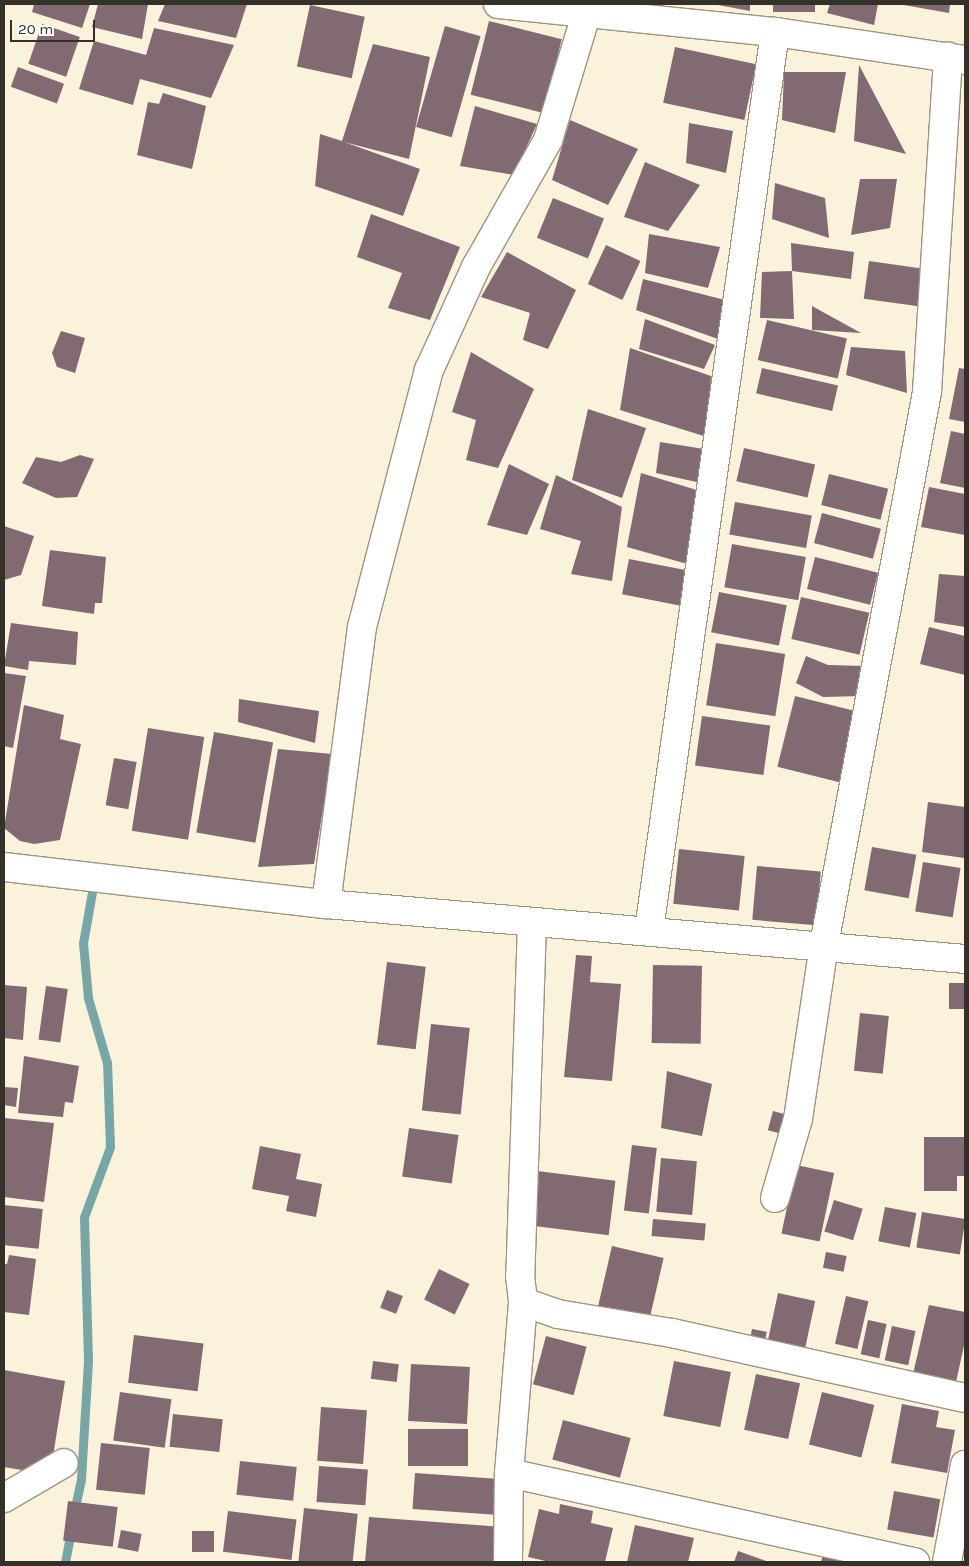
<!DOCTYPE html>
<html>
<head>
<meta charset="utf-8">
<style>
	body { margin:0 }
	#map { position:relative; width:969px; height:1566px; overflow:hidden; background:#fbf2dc; font-family:Karla,sans-serif }
	div>[style] { position:absolute }
	.stream>* { height:9px; margin:-4.5px; padding:0 4.5px; transform-origin:4.5px; border-radius:4.5px; background:#77a6a7 }
	.building>* { inset:0; background:#816a71; transform-origin:0 0 }
	.roads { filter:drop-shadow(1px 0 #9d9480) drop-shadow(-1px 0 #9d9480) drop-shadow(0 1px #9d9480) drop-shadow(0 -1px #9d9480) }
	.minor>* { height:28px; margin:-14px; padding:0 14px; transform-origin:14px; border-radius:14px; background:#fff }
	span { translate:-50% -50%; white-space:nowrap; text-align:center; line-height:1.15; -webkit-text-stroke:5px #fff; paint-order:stroke }
	.frame { position:absolute; inset:0; border:5px solid #343128; pointer-events:none }
	.scale { position:absolute; left:10px; top:20px; width:85px; height:22px; box-sizing:border-box; border:2px solid #343128; border-top:0; padding-left:6px; font-size:15px; line-height:18px; white-space:nowrap; color:#343128; -webkit-text-stroke:4px #fff; paint-order:stroke }
</style>
</head>
<body>
<div id="map">
	<div class="stream">
		<i style="left:74px;top:1512px;width:34px;rotate:-78deg"></i>
		<i style="left:81px;top:1479px;width:119px;rotate:-86.6deg"></i>
		<i style="left:88px;top:1360px;width:143px;rotate:-91.6deg"></i>
		<i style="left:84px;top:1217px;width:75px;rotate:-69.6deg"></i>
		<i style="left:110px;top:1147px;width:84px;rotate:-92deg"></i>
		<i style="left:107px;top:1063px;width:68px;rotate:-106.3deg"></i>
		<i style="left:88px;top:998px;width:55px;rotate:-95.2deg"></i>
		<i style="left:83px;top:943px;width:52px;rotate:-80deg"></i>
		<i style="left:65px;top:1562px;width:33px;rotate:-79deg"></i>
	</div>
	<div class="building">
		<i style="clip-path:polygon(34px 4px,90px 4px,82px 28px,32px 12px)"></i>
		<i style="clip-path:polygon(98px 4px,148px 4px,142px 39px,92px 27px)"></i>
		<i style="clip-path:polygon(165px 4px,247px 4px,236px 38px,158px 21px)"></i>
		<i style="clip-path:polygon(718px 4px,750px 4px,750px 11px,718px 5px)"></i>
		<i style="left:773px;top:4px;width:42px;height:8px"></i>
		<i style="clip-path:polygon(830px 4px,878px 4px,874px 25px,827px 13px)"></i>
		<i style="clip-path:polygon(898px 4px,950px 4px,949px 13px)"></i>
		<i style="left:310px;top:5px;width:56px;height:63px;rotate:12deg"></i>
		<i style="left:489px;top:21px;width:75px;height:76px;rotate:14deg"></i>
		<i style="left:42px;top:24px;width:40px;height:42px;rotate:19deg"></i>
		<i style="left:445px;top:26px;width:37px;height:105px;rotate:16deg"></i>
		<i style="clip-path:polygon(154px 28px,234px 45px,211px 98px,140px 79px,133px 105px,79px 89px,94px 41px,146px 55px)"></i>
		<i style="clip-path:polygon(373px 44px,430px 57px,409px 159px,344px 142px,420px 169px,403px 216px,315px 186px,320px 134px,342px 141px)"></i>
		<i style="left:675px;top:47px;width:83px;height:57px;rotate:12deg"></i>
		<i style="clip-path:polygon(859px 65px,906px 154px,854px 141px)"></i>
		<i style="left:18px;top:67px;width:49px;height:21px;rotate:20deg"></i>
		<i style="clip-path:polygon(784px 72px,846px 72px,835px 133px,782px 120px)"></i>
		<i style="clip-path:polygon(163px 93px,206px 106px,192px 169px,137px 155px,148px 102px,159px 104px)"></i>
		<i style="clip-path:polygon(475px 106px,537px 124px,514px 175px,460px 166px)"></i>
		<i style="clip-path:polygon(570px 120px,638px 149px,608px 205px,552px 180px)"></i>
		<i style="clip-path:polygon(689px 123px,733px 131px,726px 173px,686px 163px)"></i>
		<i style="clip-path:polygon(645px 162px,700px 185px,668px 231px,624px 217px)"></i>
		<i style="clip-path:polygon(860px 179px,897px 179px,890px 228px,851px 235px)"></i>
		<i style="clip-path:polygon(775px 183px,825px 198px,829px 238px,772px 219px)"></i>
		<i style="left:553px;top:198px;width:55px;height:43px;rotate:22deg"></i>
		<i style="clip-path:polygon(371px 214px,460px 247px,430px 320px,388px 308px,402px 273px,357px 257px)"></i>
		<i style="clip-path:polygon(649px 234px,720px 247px,708px 288px,645px 273px)"></i>
		<i style="clip-path:polygon(791px 243px,854px 252px,851px 279px,792px 271px,794px 319px,760px 318px,762px 272px,792px 271px)"></i>
		<i style="left:606px;top:245px;width:38px;height:43px;rotate:25deg"></i>
		<i style="clip-path:polygon(507px 252px,576px 290px,548px 349px,523px 340px,530px 313px,481px 297px)"></i>
		<i style="left:869px;top:261px;width:57px;height:38px;rotate:8deg"></i>
		<i style="clip-path:polygon(643px 279px,725px 300px,718px 339px,636px 310px)"></i>
		<i style="clip-path:polygon(812px 306px,861px 333px,812px 330px)"></i>
		<i style="clip-path:polygon(645px 319px,715px 345px,704px 369px,639px 349px)"></i>
		<i style="left:767px;top:320px;width:82px;height:41px;rotate:13deg"></i>
		<i style="clip-path:polygon(61px 331px,85px 338px,75px 373px,57px 367px,52px 353px)"></i>
		<i style="clip-path:polygon(851px 347px,905px 351px,907px 393px,846px 375px)"></i>
		<i style="clip-path:polygon(630px 348px,711px 376px,707px 437px,620px 410px)"></i>
		<i style="clip-path:polygon(471px 352px,534px 389px,498px 468px,466px 460px,476px 420px,452px 412px)"></i>
		<i style="left:762px;top:368px;width:78px;height:26px;rotate:13deg"></i>
		<i style="clip-path:polygon(959px 368px,965px 369px,965px 422px,949px 419px)"></i>
		<i style="clip-path:polygon(588px 409px,646px 428px,622px 498px,572px 480px)"></i>
		<i style="clip-path:polygon(951px 431px,965px 434px,965px 488px,940px 483px)"></i>
		<i style="clip-path:polygon(660px 442px,704px 449px,701px 483px,656px 473px)"></i>
		<i style="left:744px;top:448px;width:73px;height:34px;rotate:13deg"></i>
		<i style="clip-path:polygon(80px 455px,94px 459px,77px 497px,56px 498px,22px 483px,36px 457px,61px 462px)"></i>
		<i style="clip-path:polygon(509px 464px,549px 484px,527px 535px,487px 525px)"></i>
		<i style="clip-path:polygon(641px 473px,700px 491px,691px 565px,627px 547px)"></i>
		<i style="left:829px;top:474px;width:61px;height:32px;rotate:14deg"></i>
		<i style="clip-path:polygon(556px 475px,622px 507px,612px 581px,571px 574px,581px 541px,540px 529px)"></i>
		<i style="clip-path:polygon(929px 487px,965px 494px,965px 535px,921px 527px)"></i>
		<i style="left:735px;top:502px;width:78px;height:33px;rotate:10deg"></i>
		<i style="left:822px;top:513px;width:61px;height:31px;rotate:15deg"></i>
		<i style="clip-path:polygon(4px 526px,34px 536px,21px 575px,4px 580px)"></i>
		<i style="left:732px;top:544px;width:75px;height:44px;rotate:10deg"></i>
		<i style="clip-path:polygon(50px 550px,106px 557px,102px 603px,95px 603px,94px 614px,42px 606px)"></i>
		<i style="left:815px;top:557px;width:65px;height:33px;rotate:14deg"></i>
		<i style="left:629px;top:559px;width:65px;height:36px;rotate:11deg"></i>
		<i style="clip-path:polygon(939px 574px,965px 576px,965px 627px,934px 622px)"></i>
		<i style="left:719px;top:592px;width:69px;height:41px;rotate:11deg"></i>
		<i style="left:801px;top:597px;width:70px;height:43px;rotate:13deg"></i>
		<i style="clip-path:polygon(11px 623px,78px 632px,76px 665px,29px 661px,28px 670px,4px 666px)"></i>
		<i style="clip-path:polygon(929px 627px,965px 636px,965px 675px,920px 664px)"></i>
		<i style="left:716px;top:643px;width:70px;height:63px;rotate:9deg"></i>
		<i style="clip-path:polygon(806px 656px,828px 665px,864px 666px,864px 696px,823px 697px,796px 683px)"></i>
		<i style="clip-path:polygon(4px 673px,26px 676px,13px 748px,4px 746px)"></i>
		<i style="left:795px;top:696px;width:65px;height:73px;rotate:14deg"></i>
		<i style="clip-path:polygon(239px 699px,319px 711px,315px 743px,238px 722px)"></i>
		<i style="clip-path:polygon(24px 705px,64px 715px,60px 739px,81px 744px,60px 840px,34px 844px,20px 841px,4px 828px)"></i>
		<i style="left:702px;top:716px;width:69px;height:50px;rotate:8deg"></i>
		<i style="left:148px;top:728px;width:57px;height:104px;rotate:9deg"></i>
		<i style="left:214px;top:732px;width:60px;height:102px;rotate:10deg"></i>
		<i style="clip-path:polygon(278px 749px,332px 754px,314px 864px,258px 867px)"></i>
		<i style="left:114px;top:758px;width:23px;height:48px;rotate:10deg"></i>
		<i style="clip-path:polygon(928px 802px,965px 807px,964px 858px,922px 852px)"></i>
		<i style="left:872px;top:847px;width:45px;height:44px;rotate:10deg"></i>
		<i style="left:679px;top:849px;width:66px;height:55px;rotate:6deg"></i>
		<i style="left:923px;top:862px;width:38px;height:50px;rotate:9deg"></i>
		<i style="left:757px;top:866px;width:64px;height:54px;rotate:5deg"></i>
		<i style="clip-path:polygon(576px 955px,592px 956px,590px 982px,621px 984px,612px 1081px,564px 1077px)"></i>
		<i style="left:387px;top:962px;width:39px;height:83px;rotate:7deg"></i>
		<i style="left:653px;top:965px;width:49px;height:78px;rotate:1deg"></i>
		<i style="left:949px;top:983px;width:16px;height:26px"></i>
		<i style="clip-path:polygon(4px 985px,27px 987px,23px 1040px,4px 1038px)"></i>
		<i style="left:46px;top:986px;width:22px;height:54px;rotate:8deg"></i>
		<i style="left:860px;top:1013px;width:29px;height:58px;rotate:6deg"></i>
		<i style="left:431px;top:1024px;width:39px;height:87px;rotate:6deg"></i>
		<i style="clip-path:polygon(24px 1056px,79px 1066px,73px 1103px,65px 1102px,63px 1117px,18px 1113px)"></i>
		<i style="clip-path:polygon(667px 1071px,712px 1084px,702px 1136px,661px 1128px)"></i>
		<i style="clip-path:polygon(4px 1087px,18px 1088px,16px 1107px,4px 1105px)"></i>
		<i style="left:773px;top:1111px;width:24px;height:20px;rotate:15deg"></i>
		<i style="clip-path:polygon(4px 1118px,54px 1123px,44px 1202px,4px 1197px)"></i>
		<i style="left:409px;top:1128px;width:50px;height:49px;rotate:8deg"></i>
		<i style="clip-path:polygon(924px 1137px,965px 1137px,965px 1176px,957px 1176px,957px 1191px,924px 1191px)"></i>
		<i style="left:632px;top:1145px;width:25px;height:66px;rotate:7deg"></i>
		<i style="clip-path:polygon(260px 1146px,301px 1154px,296px 1179px,322px 1184px,316px 1217px,286px 1211px,289px 1196px,252px 1189px)"></i>
		<i style="left:661px;top:1158px;width:36px;height:54px;rotate:5deg"></i>
		<i style="left:796px;top:1165px;width:39px;height:70px;rotate:12deg"></i>
		<i style="left:537px;top:1171px;width:79px;height:55px;rotate:7deg"></i>
		<i style="left:834px;top:1200px;width:30px;height:33px;rotate:17deg"></i>
		<i style="left:4px;top:1205px;width:39px;height:40px;rotate:6deg"></i>
		<i style="left:885px;top:1207px;width:32px;height:35px;rotate:11deg"></i>
		<i style="left:922px;top:1212px;width:44px;height:36px;rotate:9deg"></i>
		<i style="left:653px;top:1219px;width:53px;height:17px;rotate:5deg"></i>
		<i style="left:612px;top:1246px;width:53px;height:64px;rotate:13deg"></i>
		<i style="left:826px;top:1252px;width:21px;height:16px;rotate:11deg"></i>
		<i style="clip-path:polygon(9px 1255px,36px 1259px,29px 1315px,4px 1312px,4px 1264px,7px 1264px)"></i>
		<i style="left:439px;top:1269px;width:34px;height:34px;rotate:26deg"></i>
		<i style="left:387px;top:1290px;width:17px;height:19px;rotate:21deg"></i>
		<i style="left:778px;top:1293px;width:38px;height:50px;rotate:12deg"></i>
		<i style="left:846px;top:1296px;width:23px;height:49px;rotate:13deg"></i>
		<i style="clip-path:polygon(929px 1305px,965px 1312px,965px 1341px,956px 1382px,913px 1374px)"></i>
		<i style="left:868px;top:1320px;width:19px;height:35px;rotate:12deg"></i>
		<i style="left:892px;top:1326px;width:24px;height:35px;rotate:12deg"></i>
		<i style="left:752px;top:1329px;width:15px;height:13px;rotate:11deg"></i>
		<i style="left:134px;top:1335px;width:70px;height:48px;rotate:7deg"></i>
		<i style="left:546px;top:1336px;width:42px;height:50px;rotate:15deg"></i>
		<i style="left:373px;top:1361px;width:26px;height:18px;rotate:7deg"></i>
		<i style="left:674px;top:1361px;width:58px;height:56px;rotate:11deg"></i>
		<i style="left:411px;top:1364px;width:59px;height:57px;rotate:3deg"></i>
		<i style="clip-path:polygon(4px 1370px,65px 1381px,50px 1475px,4px 1467px)"></i>
		<i style="left:756px;top:1374px;width:45px;height:57px;rotate:12deg"></i>
		<i style="left:120px;top:1392px;width:52px;height:49px;rotate:8deg"></i>
		<i style="left:822px;top:1392px;width:54px;height:54px;rotate:14deg"></i>
		<i style="clip-path:polygon(902px 1404px,939px 1411px,936px 1427px,955px 1430px,947px 1473px,891px 1463px)"></i>
		<i style="left:321px;top:1407px;width:46px;height:54px;rotate:4deg"></i>
		<i style="left:173px;top:1414px;width:50px;height:33px;rotate:6deg"></i>
		<i style="left:563px;top:1420px;width:70px;height:41px;rotate:15deg"></i>
		<i style="left:408px;top:1429px;width:60px;height:37px"></i>
		<i style="left:101px;top:1443px;width:49px;height:47px;rotate:6deg"></i>
		<i style="left:240px;top:1461px;width:57px;height:34px;rotate:6deg"></i>
		<i style="left:319px;top:1466px;width:49px;height:36px;rotate:4deg"></i>
		<i style="left:415px;top:1473px;width:101px;height:36px;rotate:4deg"></i>
		<i style="left:894px;top:1491px;width:47px;height:39px;rotate:10deg"></i>
		<i style="left:68px;top:1501px;width:50px;height:40px;rotate:7deg"></i>
		<i style="clip-path:polygon(560px 1504px,593px 1511px,591px 1523px,613px 1528px,605px 1562px,550px 1562px,528px 1557px,539px 1509px,559px 1514px)"></i>
		<i style="left:304px;top:1508px;width:54px;height:54px;rotate:6deg"></i>
		<i style="left:228px;top:1511px;width:69px;height:41px;rotate:7deg"></i>
		<i style="clip-path:polygon(369px 1517px,503px 1527px,500px 1562px,365px 1562px)"></i>
		<i style="clip-path:polygon(635px 1525px,694px 1538px,688px 1562px,627px 1562px)"></i>
		<i style="left:121px;top:1530px;width:21px;height:18px;rotate:11deg"></i>
		<i style="left:192px;top:1531px;width:22px;height:21px"></i>
		<i style="clip-path:polygon(825px 1547px,869px 1562px,821px 1562px)"></i>
		<i style="clip-path:polygon(738px 1551px,769px 1562px,734px 1562px)"></i>
	</div>
	<div class="roads">
		<div class="minor">
			<i style="left:498px;top:4px;width:278px;rotate:5.8deg"></i>
			<i style="left:775px;top:32px;width:192px;rotate:8.4deg"></i>
			<i style="left:4px;top:867px;width:324px;rotate:6.6deg"></i>
			<i style="left:326px;top:904px;width:641px;rotate:4.92deg"></i>
			<i style="left:326px;top:904px;width:279px;rotate:-82.6deg"></i>
			<i style="left:362px;top:627px;width:266px;rotate:-75.4deg"></i>
			<i style="left:429px;top:370px;width:113px;rotate:-65.5deg"></i>
			<i style="left:476px;top:267px;width:146px;rotate:-60.4deg"></i>
			<i style="left:548px;top:140px;width:134px;rotate:-73.1deg"></i>
			<i style="left:532px;top:923px;width:353px;rotate:91.9deg"></i>
			<i style="left:520px;top:1276px;width:26px;rotate:83deg"></i>
			<i style="left:523px;top:1302px;width:37px;rotate:19deg"></i>
			<i style="left:558px;top:1314px;width:116px;rotate:9.5deg"></i>
			<i style="left:672px;top:1333px;width:300px;rotate:12.5deg"></i>
			<i style="left:649px;top:930px;width:907px;rotate:-82.01deg"></i>
			<i style="left:775px;top:1198px;width:82px;rotate:-73.8deg"></i>
			<i style="left:798px;top:1119px;width:176px;rotate:-81.5deg"></i>
			<i style="left:824px;top:945px;width:563px;rotate:-79.45deg"></i>
			<i style="left:927px;top:392px;width:336px;rotate:-86.4deg"></i>
			<i style="left:509px;top:1473px;width:416px;rotate:12.4deg"></i>
			<i style="left:4px;top:1498px;width:69px;rotate:-30.3deg"></i>
			<i style="left:508px;top:1562px;width:89px;rotate:-89.4deg"></i>
			<i style="left:509px;top:1473px;width:172px;rotate:-85.3deg"></i>
			<i style="left:947px;top:1562px;width:99px;rotate:-79.5deg"></i>
		</div>
	</div>
	<div class="frame"></div>
	<div class="scale">20 m</div>
</div>
</body>
</html>
